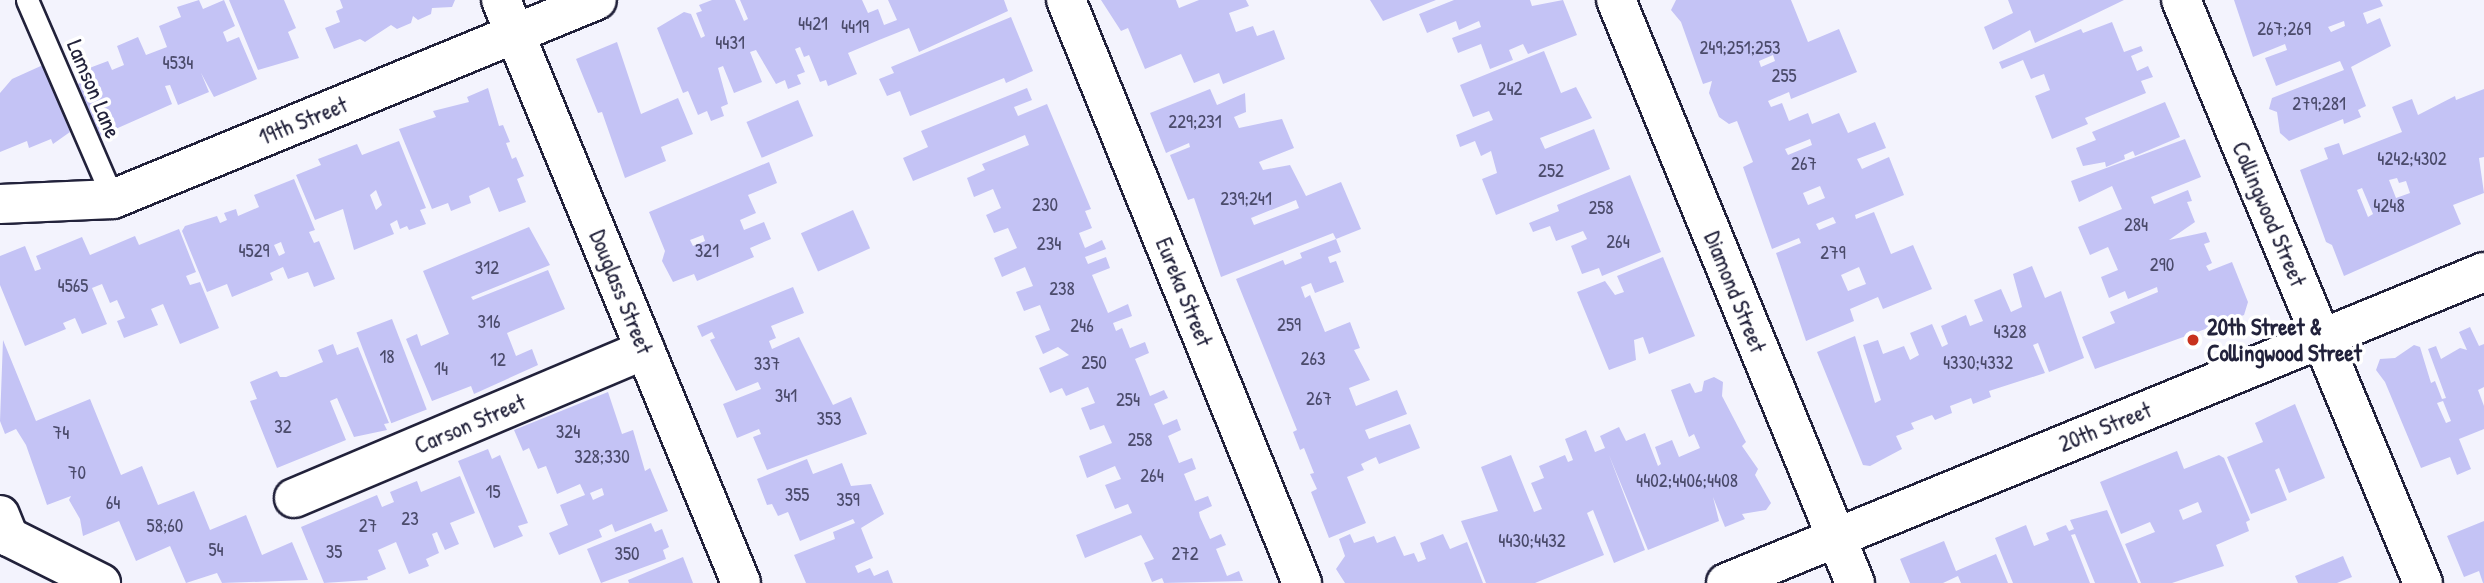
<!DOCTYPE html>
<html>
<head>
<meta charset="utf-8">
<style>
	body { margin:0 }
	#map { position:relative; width:2484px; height:583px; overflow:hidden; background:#f3f3fd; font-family:"Patrick Hand",sans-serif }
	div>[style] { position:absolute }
	.building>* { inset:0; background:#c4c3f5; transform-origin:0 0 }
	.roads { filter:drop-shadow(2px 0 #22223b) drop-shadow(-2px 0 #22223b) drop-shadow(0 2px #22223b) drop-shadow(0 -2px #22223b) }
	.service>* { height:21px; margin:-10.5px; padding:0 10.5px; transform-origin:10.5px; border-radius:10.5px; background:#fff }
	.minor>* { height:38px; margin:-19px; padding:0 19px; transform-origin:19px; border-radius:19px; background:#fff }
	.dots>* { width:19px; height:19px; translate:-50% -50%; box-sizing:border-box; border:4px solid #fff; border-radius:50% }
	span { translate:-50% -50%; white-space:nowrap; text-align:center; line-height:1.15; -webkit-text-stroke:7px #fff; paint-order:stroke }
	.number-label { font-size:19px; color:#4a4a6a }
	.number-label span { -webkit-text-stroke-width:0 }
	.street-label { font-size:23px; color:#22223b }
	.poi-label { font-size:23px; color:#22223b; font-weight:700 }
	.left { translate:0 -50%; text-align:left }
</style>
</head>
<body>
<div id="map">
	<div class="building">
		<i style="clip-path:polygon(199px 0,203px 9px,224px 0,235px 26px,223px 32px,227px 42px,239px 37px,257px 79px,214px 97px,201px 73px,209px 92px,178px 105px,170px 85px,165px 86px,172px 104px,93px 139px,70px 87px,88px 80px,84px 70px,108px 61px,112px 70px,124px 65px,117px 46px,138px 37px,146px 55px,167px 47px,159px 26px,181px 17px,177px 7px)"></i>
		<i style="clip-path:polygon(229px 0,284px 0,296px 28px,288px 32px,299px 58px,258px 70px)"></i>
		<i style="clip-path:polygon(340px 0,455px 0,452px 7px,432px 8px,431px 14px,418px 20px,413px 16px,411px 23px,397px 29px,391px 25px,365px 42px,360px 39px,334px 49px,325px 28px,340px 22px,336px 11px,343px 8px)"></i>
		<i style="clip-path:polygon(712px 0,735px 0,744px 21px,748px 19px,740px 0,862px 0,868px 13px,878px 9px,884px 25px,897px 20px,888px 0,1004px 0,1008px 11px,919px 52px,909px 28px,879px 40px,848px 53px,857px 74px,828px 86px,826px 80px,820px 82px,809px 55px,804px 57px,800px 47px,795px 49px,805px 72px,797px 75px,801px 84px,788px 89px,785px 80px,776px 84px,756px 50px,750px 52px,762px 82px,734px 93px,723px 66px,718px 68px,728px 104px,721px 107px,724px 116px,711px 121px,707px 111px,698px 115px,688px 91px,683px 93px,657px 28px,684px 12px,691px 14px,701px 38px,705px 36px,696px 13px,702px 11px,699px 5px)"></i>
		<i style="clip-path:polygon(1101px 0,1176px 0,1179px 8px,1199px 0,1246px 0,1249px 6px,1229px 13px,1236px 32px,1253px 26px,1257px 36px,1274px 30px,1285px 59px,1223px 84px,1219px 73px,1194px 83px,1181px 54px,1145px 69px,1128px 28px,1121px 31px)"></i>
		<i style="clip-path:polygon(1370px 0,1436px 0,1383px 21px)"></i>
		<i style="clip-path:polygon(1454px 0,1530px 0,1532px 6px,1563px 0,1577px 35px,1528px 54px,1523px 44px,1509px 50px,1513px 60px,1490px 69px,1481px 44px,1458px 53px,1452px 38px,1481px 27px,1479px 21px,1459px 30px,1456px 21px,1427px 33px,1419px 14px)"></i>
		<i style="clip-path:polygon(evenodd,1791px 0,1808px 42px,1839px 29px,1857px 72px,1791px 99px,1789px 92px,1768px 101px,1771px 107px,1782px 103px,1789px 121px,1808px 113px,1812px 124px,1839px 113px,1848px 133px,1875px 122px,1886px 148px,1857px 159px,1862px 169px,1889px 157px,1904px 195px,1855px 215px,1856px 219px,1874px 212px,1891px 254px,1913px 245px,1932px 289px,1883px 309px,1878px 297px,1850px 309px,1854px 321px,1806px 341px,1776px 253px,1801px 243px,1799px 238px,1772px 249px,1743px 167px,1753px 162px,1737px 121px,1729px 124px,1719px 117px,1709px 93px,1712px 81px,1703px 84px,1681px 22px,1671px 10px,1676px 0,1791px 0,1773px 55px,1775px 61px,1761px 67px,1759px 61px,1773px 55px,1791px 0,1810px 139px,1812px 145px,1788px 155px,1785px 149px,1810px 139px,1791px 0,1820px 186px,1825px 198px,1808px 205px,1803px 193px,1820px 186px,1791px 0,1833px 217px,1836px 223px,1819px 230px,1816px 224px,1833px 217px,1791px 0,1859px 267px,1866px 284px,1848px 291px,1841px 275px,1859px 267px)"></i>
		<i style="clip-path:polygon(2008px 0,2124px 0,2035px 43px,2030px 30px,1993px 50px,1984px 27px,2013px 13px)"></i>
		<i style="clip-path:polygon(evenodd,2234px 0,2380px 0,2383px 6px,2363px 13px,2367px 24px,2380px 18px,2391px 46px,2351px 67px,2366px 106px,2358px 110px,2361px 117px,2344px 124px,2343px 119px,2289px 141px,2280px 133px,2277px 112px,2269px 109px,2272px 98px,2344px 70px,2340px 61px,2276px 86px,2265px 58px,2287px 50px,2285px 44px,2253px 57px,2234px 0,2344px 21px,2345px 26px,2331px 32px,2328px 27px,2344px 21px)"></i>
		<i style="clip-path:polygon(1011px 17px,1033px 71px,1006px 83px,1004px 78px,910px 116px,900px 91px,887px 96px,879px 79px,894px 73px,891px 67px)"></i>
		<i style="clip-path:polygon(2112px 22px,2124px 52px,2141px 46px,2143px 51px,2131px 56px,2137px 71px,2148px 66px,2153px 77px,2141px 81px,2146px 93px,2085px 118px,2088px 124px,2052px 139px,2035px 96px,2050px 90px,2044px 74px,2031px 79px,2023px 60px,2002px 69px,1999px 62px,2081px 29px,2083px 33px)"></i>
		<i style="clip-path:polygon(617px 42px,641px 114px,678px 98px,693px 134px,661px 147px,666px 161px,625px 178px,602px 112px,598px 113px,576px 59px)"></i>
		<i style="clip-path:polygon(1544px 51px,1561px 93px,1576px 87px,1592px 118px,1540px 138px,1545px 149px,1594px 129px,1610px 169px,1496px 215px,1482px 179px,1497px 173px,1491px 151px,1481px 156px,1475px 141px,1460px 147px,1456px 135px,1493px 120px,1489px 111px,1473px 117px,1460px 85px)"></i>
		<i style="clip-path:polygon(43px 65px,64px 107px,61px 109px,70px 132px,53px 144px,51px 139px,29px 148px,27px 141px,0 152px,0 93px,12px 79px)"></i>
		<i style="clip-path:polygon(488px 88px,499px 126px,503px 125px,510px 142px,506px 143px,512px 159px,516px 157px,524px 176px,517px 179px,526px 202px,499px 212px,489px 187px,469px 196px,471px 203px,451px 211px,448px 203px,432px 209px,399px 129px,436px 117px,433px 111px,469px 102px,467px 97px)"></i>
		<i style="clip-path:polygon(1027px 88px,1032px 100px,1014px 107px,1018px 116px,1047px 104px,1091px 209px,1085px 211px,1092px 228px,1079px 233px,1085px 248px,1102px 240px,1106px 249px,1085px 257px,1088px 264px,1106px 257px,1110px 268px,1092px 275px,1108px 313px,1128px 304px,1132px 316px,1113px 323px,1116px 331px,1122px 328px,1130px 348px,1145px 342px,1149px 353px,1135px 359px,1138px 366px,1150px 396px,1164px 390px,1168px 398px,1154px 404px,1163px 425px,1177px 419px,1181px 430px,1168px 436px,1179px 463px,1192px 458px,1196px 469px,1184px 474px,1195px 501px,1208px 496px,1212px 506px,1199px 512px,1200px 517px,1210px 539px,1221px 534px,1226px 545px,1216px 549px,1227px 576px,1239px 571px,1243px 581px,1164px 583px,1162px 578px,1152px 582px,1144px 563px,1154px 559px,1141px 535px,1085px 558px,1076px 535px,1132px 513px,1128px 504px,1115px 509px,1105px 485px,1121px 479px,1115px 466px,1087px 478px,1079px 456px,1112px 443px,1104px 425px,1090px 430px,1081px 408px,1095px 403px,1088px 387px,1066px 396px,1062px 388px,1050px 393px,1039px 368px,1069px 355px,1058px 347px,1043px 354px,1035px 336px,1050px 330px,1040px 305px,1024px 311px,1016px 292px,1033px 286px,1025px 267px,1002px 277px,994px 258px,1017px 248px,1008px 228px,994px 233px,986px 215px,1001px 208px,993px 189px,974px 197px,967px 178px,985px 170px,982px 164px,1029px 145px,1025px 135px,913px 181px,903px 158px,928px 147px,921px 131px)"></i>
		<i style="clip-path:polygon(evenodd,1210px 89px,1217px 105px,1245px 93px,1246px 112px,1234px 117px,1239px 128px,1282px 119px,1294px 148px,1259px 162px,1263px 170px,1290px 165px,1306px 196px,1341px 182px,1361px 229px,1336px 239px,1333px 233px,1221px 277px,1194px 198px,1188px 200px,1170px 155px,1190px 147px,1189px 143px,1166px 153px,1150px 113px,1210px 89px,1296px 200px,1299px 208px,1254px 225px,1251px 218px,1296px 200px)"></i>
		<i style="clip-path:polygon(evenodd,2484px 89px,2484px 157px,2479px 158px,2484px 193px,2453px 205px,2461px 224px,2344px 276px,2332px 245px,2326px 242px,2300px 170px,2328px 159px,2324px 148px,2339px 143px,2343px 155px,2402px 132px,2392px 107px,2412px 99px,2418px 115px,2455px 96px,2456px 100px,2484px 89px,2397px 178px,2399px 183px,2406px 181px,2410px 193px,2396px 198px,2389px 180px,2397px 178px,2484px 89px,2362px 188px,2373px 214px,2368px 217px,2357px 190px,2362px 188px)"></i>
		<i style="left:798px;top:100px;width:39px;height:56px;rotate:67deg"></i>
		<i style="clip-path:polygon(2165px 102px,2180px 137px,2135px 156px,2133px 151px,2124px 155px,2125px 159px,2106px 167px,2105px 162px,2083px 166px,2076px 148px,2096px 140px,2092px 132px)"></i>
		<i style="clip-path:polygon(2185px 139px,2201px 177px,2151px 197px,2154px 204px,2188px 190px,2192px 201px,2187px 202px,2195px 222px,2169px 240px,2206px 232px,2210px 242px,2204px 244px,2212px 263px,2206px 266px,2209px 271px,2232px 262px,2248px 302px,2244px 315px,2095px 369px,2082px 337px,2115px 323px,2110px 312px,2158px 292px,2157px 287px,2128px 299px,2125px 291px,2109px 298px,2101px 277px,2118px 270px,2108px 247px,2090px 255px,2078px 227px,2122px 209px,2112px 186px,2079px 202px,2071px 181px)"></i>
		<i style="clip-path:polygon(evenodd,399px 141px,426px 208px,420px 210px,426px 224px,409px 230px,407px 226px,400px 229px,397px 220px,390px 224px,394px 234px,354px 250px,343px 209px,315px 220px,296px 175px,321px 165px,318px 159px,357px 144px,362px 155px,399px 141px,376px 190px,382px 205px,376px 210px,370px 195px,376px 190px)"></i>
		<i style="clip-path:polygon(evenodd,769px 162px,777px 183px,748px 195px,756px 213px,740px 220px,744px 230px,764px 222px,771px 239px,750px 248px,754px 257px,697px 281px,694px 274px,673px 282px,662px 261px,665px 251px,649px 212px,769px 162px,703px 235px,705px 241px,693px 246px,690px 240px,703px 235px)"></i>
		<i style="clip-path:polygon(1630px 175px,1661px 252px,1602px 276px,1599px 268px,1582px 274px,1571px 246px,1587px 239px,1583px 231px,1556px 241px,1550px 226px,1533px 232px,1529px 223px,1559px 211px,1557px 205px)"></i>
		<i style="clip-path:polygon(evenodd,294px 179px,315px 230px,309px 232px,314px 243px,319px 241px,335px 279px,314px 287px,308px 272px,288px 279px,283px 267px,270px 273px,273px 280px,232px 297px,227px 284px,207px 292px,182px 231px,185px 226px,217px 216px,220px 223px,227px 220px,224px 213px,236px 209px,238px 216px,259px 207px,254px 195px,294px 179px,281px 242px,285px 253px,279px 256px,274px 245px,281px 242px)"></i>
		<i style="left:853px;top:210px;width:42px;height:57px;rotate:66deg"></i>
		<i style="clip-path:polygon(529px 227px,550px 265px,471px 297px,473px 300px,548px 270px,565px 309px,507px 333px,516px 356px,532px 349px,538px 365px,474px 394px,471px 386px,432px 401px,406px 339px,417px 334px,421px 346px,449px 334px,423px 271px)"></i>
		<i style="clip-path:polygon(179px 229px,196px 272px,186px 276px,190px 285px,200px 282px,219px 328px,180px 344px,163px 304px,151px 309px,158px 325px,124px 338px,117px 321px,125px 318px,117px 300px,110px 303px,102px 284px,92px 288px,107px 324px,82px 334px,75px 318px,63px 323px,66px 329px,25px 346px,0 285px,0 256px,25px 246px,35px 271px,41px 269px,36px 256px,82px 237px,90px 255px,135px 236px,139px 245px)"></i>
		<i style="clip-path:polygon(1336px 239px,1341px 252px,1328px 257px,1330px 263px,1336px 261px,1344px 282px,1315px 293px,1311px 283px,1301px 287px,1305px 298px,1310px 295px,1325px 332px,1350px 322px,1360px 348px,1354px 350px,1370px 380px,1349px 388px,1356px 406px,1397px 390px,1407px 414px,1365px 430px,1369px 439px,1410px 424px,1420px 448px,1379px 464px,1376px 457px,1361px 464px,1364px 470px,1347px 477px,1366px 523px,1329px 538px,1311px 492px,1317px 489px,1310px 474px,1314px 473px,1304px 448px,1300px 450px,1293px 432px,1297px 430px,1236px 279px,1283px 260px,1285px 265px,1302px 258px,1300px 253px)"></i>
		<i style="clip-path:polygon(1663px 257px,1695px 336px,1649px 354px,1643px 337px,1634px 340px,1636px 360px,1609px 370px,1577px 292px,1605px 281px,1615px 295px,1624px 292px,1617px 276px)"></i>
		<i style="clip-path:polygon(2032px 266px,2045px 298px,2061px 291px,2084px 358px,2049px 372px,2038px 343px,2033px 345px,2045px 373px,1989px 391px,1991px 397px,1973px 404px,1971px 398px,1950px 406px,1952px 413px,1935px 420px,1932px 415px,1911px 423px,1914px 429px,1896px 436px,1902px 449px,1870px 466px,1863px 465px,1817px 352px,1855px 336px,1875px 403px,1881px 400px,1863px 345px,1878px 340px,1883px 354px,1904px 346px,1910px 360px,1919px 355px,1910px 333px,1932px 324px,1942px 347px,1948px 344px,1941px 326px,1966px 315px,1970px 326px,1983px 321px,1974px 300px,2001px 289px,2011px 312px,2022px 307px,2013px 274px)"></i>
		<i style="clip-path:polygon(793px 287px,804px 313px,771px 326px,776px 338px,769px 341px,772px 349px,799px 337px,833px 405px,851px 397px,867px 434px,767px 470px,753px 437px,761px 434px,759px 429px,737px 438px,723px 404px,761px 389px,758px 382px,736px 391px,710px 340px,715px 338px,712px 332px,702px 337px,697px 326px)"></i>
		<i style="left:392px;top:319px;width:97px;height:38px;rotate:69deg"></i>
		<i style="clip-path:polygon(evenodd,2470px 327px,2479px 346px,2484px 344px,2484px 387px,2478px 390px,2484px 406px,2484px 429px,2459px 439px,2471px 469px,2457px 475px,2450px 457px,2421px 468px,2385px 382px,2376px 370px,2380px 359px,2395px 358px,2414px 345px,2420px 347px,2431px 383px,2435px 381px,2442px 399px,2446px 398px,2428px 349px,2436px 346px,2441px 359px,2460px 348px,2467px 350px,2459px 332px,2470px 327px,2443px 401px,2451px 421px,2446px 423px,2437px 403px,2443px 401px)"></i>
		<i style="clip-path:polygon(3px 340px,36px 421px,90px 399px,121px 475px,142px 466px,158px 505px,194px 491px,210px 530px,246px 515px,262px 555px,292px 542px,308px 580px,222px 583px,217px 573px,186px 583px,170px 546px,136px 561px,119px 521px,83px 536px,80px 519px,69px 500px,71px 496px,47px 505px,26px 445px,16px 429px,5px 434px,0 421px)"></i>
		<i style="clip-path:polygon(333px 344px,337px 355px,358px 347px,389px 423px,384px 424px,387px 430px,354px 437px,337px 398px,330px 401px,346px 440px,277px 468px,250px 401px,257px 399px,250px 382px,277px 371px,280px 377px,286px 377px,323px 362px,318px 350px)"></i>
		<i style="clip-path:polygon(1714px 377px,1723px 382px,1722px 396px,1746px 442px,1742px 446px,1758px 469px,1755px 475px,1771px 503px,1766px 510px,1742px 514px,1745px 519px,1725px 527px,1713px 497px,1719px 521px,1648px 550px,1609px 455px,1645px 550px,1614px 563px,1593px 510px,1587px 513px,1604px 555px,1535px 583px,1486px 583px,1461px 521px,1498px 511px,1481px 467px,1511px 455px,1534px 512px,1542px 509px,1531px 483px,1544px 478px,1539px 466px,1565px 455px,1568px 462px,1573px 460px,1565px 439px,1586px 430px,1595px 452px,1605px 448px,1600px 436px,1619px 427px,1626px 441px,1645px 433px,1658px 466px,1661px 464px,1655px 447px,1672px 440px,1679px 457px,1700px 448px,1694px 434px,1689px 437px,1671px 390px,1690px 383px,1695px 393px,1702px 391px,1704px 381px)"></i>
		<i style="clip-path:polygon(evenodd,608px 392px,622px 434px,633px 430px,645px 471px,650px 468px,668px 511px,615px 532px,612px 524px,599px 530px,602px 537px,559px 555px,549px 533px,568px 525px,560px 505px,585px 495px,580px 484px,557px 494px,546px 466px,538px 469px,529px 448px,523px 451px,514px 430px,608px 392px,602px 488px,604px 495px,593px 500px,590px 493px,602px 488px)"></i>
		<i style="clip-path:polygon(2295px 404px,2325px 478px,2289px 493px,2279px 468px,2275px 470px,2287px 500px,2251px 514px,2227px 457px,2263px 442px,2255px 423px)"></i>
		<i style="clip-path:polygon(488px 449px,492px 459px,500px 455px,528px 523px,518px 526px,523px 536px,494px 548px,458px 461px)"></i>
		<i style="clip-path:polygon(evenodd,2177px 451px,2184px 469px,2219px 455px,2224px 458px,2250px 520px,2246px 522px,2249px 531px,2216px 545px,2224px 566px,2172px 583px,2141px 583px,2125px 544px,2155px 532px,2150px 522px,2121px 534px,2100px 482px,2177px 451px,2198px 502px,2202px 512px,2183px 520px,2179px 510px,2198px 502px)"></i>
		<i style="clip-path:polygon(807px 459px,813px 474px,842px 463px,851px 486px,871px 484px,884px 514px,861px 528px,873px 558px,855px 566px,858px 573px,870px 568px,874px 576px,888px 570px,893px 583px,806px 583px,794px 555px,835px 539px,833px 532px,855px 523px,853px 519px,800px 541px,788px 512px,778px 516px,772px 504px,767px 505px,757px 479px)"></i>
		<i style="clip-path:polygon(460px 476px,475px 513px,450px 523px,459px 544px,445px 550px,437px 532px,432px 534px,439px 553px,426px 559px,429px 566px,409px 574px,396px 542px,378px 550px,386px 569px,367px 577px,368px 580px,324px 583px,301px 527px,377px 495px,382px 507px,394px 502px,390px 492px,417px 481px,421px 492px)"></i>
		<i style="clip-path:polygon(2107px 510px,2138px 583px,2095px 583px,2075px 534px,2071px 535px,2090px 583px,2013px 583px,1995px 538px,2026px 525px,2034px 546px,2049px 540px,2046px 533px,2066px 525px,2069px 531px,2074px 529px,2070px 520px)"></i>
		<i style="clip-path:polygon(2484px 521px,2484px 583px,2483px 583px,2479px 571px,2464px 577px,2447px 536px)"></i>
		<i style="clip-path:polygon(651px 523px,655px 532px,662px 529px,669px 547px,663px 550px,666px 559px,601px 583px,587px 549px)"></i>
		<i style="clip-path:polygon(1350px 534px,1354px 543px,1374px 536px,1377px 543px,1395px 536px,1404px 556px,1414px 553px,1418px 562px,1426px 559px,1420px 543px,1443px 534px,1450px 549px,1467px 542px,1483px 583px,1345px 583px,1336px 569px,1345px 556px,1339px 539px)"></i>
		<i style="clip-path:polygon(1944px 541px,1956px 571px,1996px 554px,2008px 583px,1961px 583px,1958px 576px,1943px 583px,1910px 583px,1900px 559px)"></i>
		<i style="clip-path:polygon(2343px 556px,2352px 577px,2337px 583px,2298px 583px,2295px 576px)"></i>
		<i style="clip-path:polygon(683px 557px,693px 583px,629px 583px,628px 580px)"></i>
	</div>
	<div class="roads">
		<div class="service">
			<i style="left:27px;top:0;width:217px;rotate:66.6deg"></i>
		</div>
		<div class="minor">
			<i style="left:501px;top:0;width:630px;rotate:67.62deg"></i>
			<i style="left:1066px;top:0;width:629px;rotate:67.96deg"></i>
			<i style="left:1616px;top:0;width:630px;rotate:67.71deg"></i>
			<i style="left:2181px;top:0;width:631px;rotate:67.46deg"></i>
			<i style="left:0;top:204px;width:113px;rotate:-2.5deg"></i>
			<i style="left:113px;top:199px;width:523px;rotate:-22.35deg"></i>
			<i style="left:294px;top:498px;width:381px;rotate:-22.9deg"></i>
			<i style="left:0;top:515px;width:24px;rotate:68deg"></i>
			<i style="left:9px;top:537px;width:103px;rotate:26.6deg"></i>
			<i style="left:1726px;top:583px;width:819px;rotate:-22.31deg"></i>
		</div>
	</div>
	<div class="dots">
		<i style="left:2193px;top:340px;background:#c8321e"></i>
	</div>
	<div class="number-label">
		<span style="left:813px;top:24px">4421</span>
		<span style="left:855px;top:27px">4419</span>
		<span style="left:2284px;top:29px">267;269</span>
		<span style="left:730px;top:43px">4431</span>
		<span style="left:1740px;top:48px">249;251;253</span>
		<span style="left:178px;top:63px">4534</span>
		<span style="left:1784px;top:76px">255</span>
		<span style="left:1510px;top:89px">242</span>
		<span style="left:2319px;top:104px">279;281</span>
		<span style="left:1195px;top:122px">229;231</span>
		<span style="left:2412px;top:159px">4242;4302</span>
		<span style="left:1804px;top:164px">267</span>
		<span style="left:1551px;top:171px">252</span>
		<span style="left:1246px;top:199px">239;241</span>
		<span style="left:1045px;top:205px">230</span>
		<span style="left:2389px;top:206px">4248</span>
		<span style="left:1601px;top:208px">258</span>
		<span style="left:2136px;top:225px">284</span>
		<span style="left:1618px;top:242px">264</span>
		<span style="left:1049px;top:244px">234</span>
		<span style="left:254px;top:251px">4529</span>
		<span style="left:707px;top:251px">321</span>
		<span style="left:1833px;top:253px">279</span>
		<span style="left:2162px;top:265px">290</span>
		<span style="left:487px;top:268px">312</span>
		<span style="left:73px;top:286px">4565</span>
		<span style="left:1062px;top:289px">238</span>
		<span style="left:489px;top:322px">316</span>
		<span style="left:1289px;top:325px">259</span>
		<span style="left:1082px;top:326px">246</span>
		<span style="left:2010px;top:332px">4328</span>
		<span style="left:387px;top:357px">18</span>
		<span style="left:1313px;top:359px">263</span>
		<span style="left:498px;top:360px">12</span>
		<span style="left:1094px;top:363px">250</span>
		<span style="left:1978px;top:363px">4330;4332</span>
		<span style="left:767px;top:364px">337</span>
		<span style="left:441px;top:369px">14</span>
		<span style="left:786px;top:396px">341</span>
		<span style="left:1319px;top:399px">267</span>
		<span style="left:1128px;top:400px">254</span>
		<span style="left:829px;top:419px">353</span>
		<span style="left:283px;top:427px">32</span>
		<span style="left:568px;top:432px">324</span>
		<span style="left:61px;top:433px">74</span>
		<span style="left:1140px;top:440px">258</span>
		<span style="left:602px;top:457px">328;330</span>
		<span style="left:77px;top:473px">70</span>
		<span style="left:1152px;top:476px">264</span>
		<span style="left:1687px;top:481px">4402;4406;4408</span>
		<span style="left:493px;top:492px">15</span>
		<span style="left:797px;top:495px">355</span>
		<span style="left:848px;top:500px">359</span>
		<span style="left:113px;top:503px">64</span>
		<span style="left:410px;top:519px">23</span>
		<span style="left:165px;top:526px">58;60</span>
		<span style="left:368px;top:526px">27</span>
		<span style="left:1532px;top:541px">4430;4432</span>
		<span style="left:216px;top:550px">54</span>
		<span style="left:334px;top:552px">35</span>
		<span style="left:627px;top:554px">350</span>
		<span style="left:1185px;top:554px">272</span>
	</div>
	<div class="street-label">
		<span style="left:94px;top:89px;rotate:67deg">Lamson Lane</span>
		<span style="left:303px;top:121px;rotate:-22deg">19th Street</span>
		<span style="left:2269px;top:214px;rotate:67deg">Collingwood Street</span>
		<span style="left:621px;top:292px;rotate:68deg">Douglass Street</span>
		<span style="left:1184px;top:292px;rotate:68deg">Eureka Street</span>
		<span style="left:1735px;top:292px;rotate:68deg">Diamond Street</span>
		<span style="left:470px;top:424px;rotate:-23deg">Carson Street</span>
		<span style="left:2105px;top:427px;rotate:-22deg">20th Street</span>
	</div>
	<div class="poi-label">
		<span class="left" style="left:2207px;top:340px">20th Street &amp;<br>Collingwood Street</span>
	</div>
</div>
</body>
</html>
